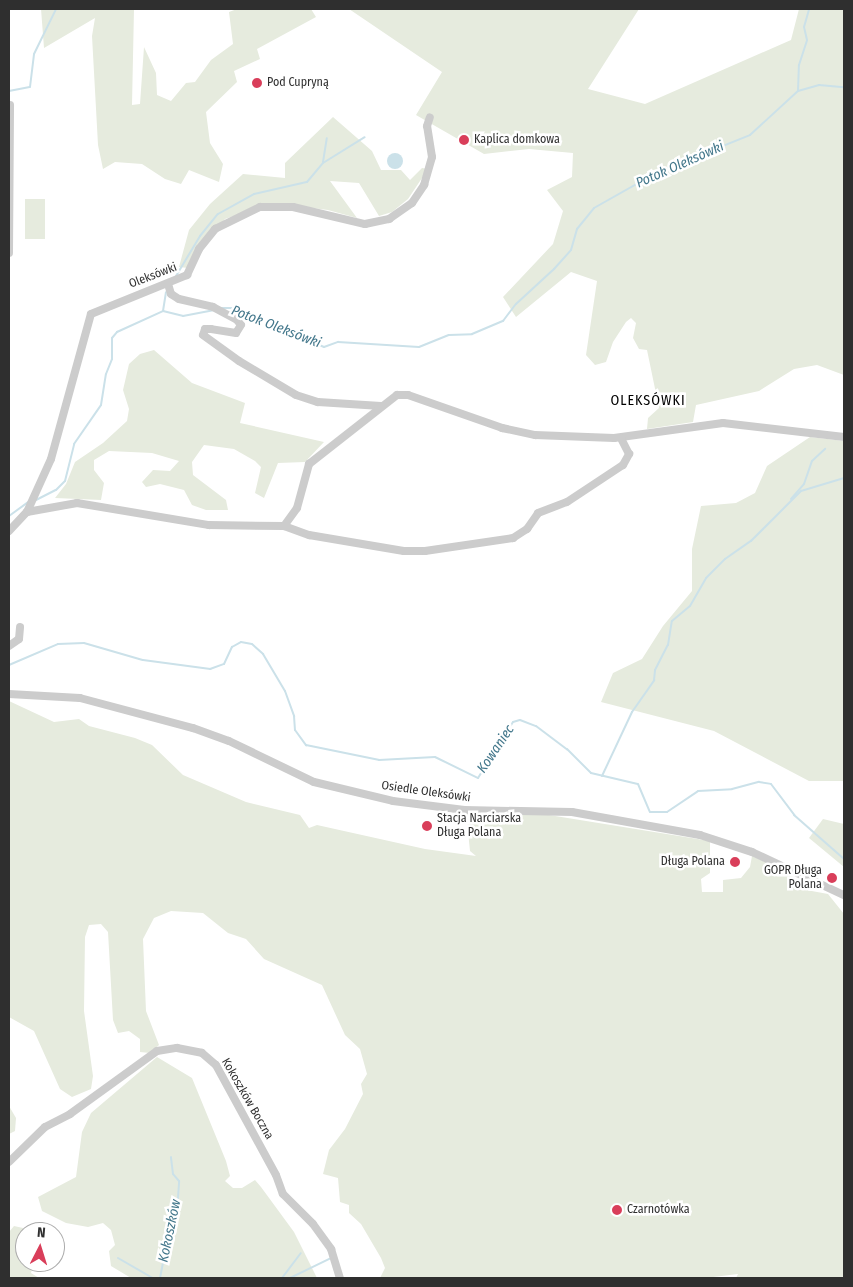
<!DOCTYPE html>
<html>
<head>
<meta charset="utf-8">
<style>
	body { margin:0 }
	#map { position:relative; width:853px; height:1287px; overflow:hidden; background:#fff; font-family:"Fira Sans Condensed",sans-serif }
	div>[style] { position:absolute }
	.green>* { inset:0; background:#e6ebde; transform-origin:0 0 }
	.water>* { inset:0; background:#cbe1e9 }
	.round { border-radius:50% }
	.stream>* { height:2px; margin:-1px; padding:0 1px; transform-origin:1px; border-radius:1px; background:#cbe1e9 }
	.minor>* { height:8px; margin:-4px; padding:0 4px; transform-origin:4px; border-radius:4px; background:#ccc }
	.dots>* { width:14px; height:14px; translate:-50% -50%; box-sizing:border-box; border:2px solid #fff; border-radius:50% }
	span { translate:-50% -50%; white-space:nowrap; text-align:center; line-height:1.15; -webkit-text-stroke:5px #fff; paint-order:stroke }
	.poi-label { font-size:12px; color:#2f2f2f }
	.left { translate:0 -50%; text-align:left }
	.right { translate:-100% -50%; text-align:right }
	.street-label { font-size:12px; color:#2f2f2f }
	.water-label { font-size:14px; color:#43778b; font-style:italic }
	.neighbourhood-label { font-size:14px; color:#000; letter-spacing:1px }
	.frame { position:absolute; inset:0; border:10px solid #2f2f2f; pointer-events:none }
	.north { position:absolute; left:15px; top:1222px; width:50px; height:50px; box-sizing:border-box; background:#fff; border:1px solid #acacac; border-radius:50%; rotate:5deg; font-size:14px; font-weight:700; line-height:20px; text-align:center; color:#2f2f2f }
	.north::after { content:''; display:block; margin:auto; width:18px; height:22px; background:#d93e5a; clip-path:polygon(50% 0,100% 100%,50% 72%,0 100%) }
</style>
</head>
<body>
<div id="map">
	<div class="green">
		<i style="clip-path:polygon(41px 9px,134px 9px,132px 105px,140px 104px,144px 47px,156px 73px,157px 95px,171px 101px,186px 83px,195px 82px,211px 60px,233px 44px,229px 12px,237px 9px,311px 9px,316px 17px,257px 49px,260px 59px,234px 71px,237px 82px,206px 112px,210px 143px,223px 164px,219px 182px,189px 170px,181px 184px,165px 179px,142px 164px,115px 162px,103px 169px,98px 145px,92px 36px,95px 18px,44px 48px)"></i>
		<i style="clip-path:polygon(349px 9px,639px 9px,588px 89px,645px 104px,791px 40px,799px 9px,844px 9px,844px 375px,817px 365px,794px 369px,759px 391px,696px 405px,693px 422px,647px 429px,648px 418px,659px 408px,647px 350px,639px 349px,633px 338px,636px 323px,631px 318px,626px 322px,613px 342px,606px 362px,595px 365px,586px 355px,597px 281px,571px 272px,516px 317px,503px 297px,553px 244px,563px 211px,547px 190px,572px 177px,573px 153px,529px 149px,484px 154px,416px 115px,442px 72px)"></i>
		<i style="clip-path:polygon(333px 117px,372px 151px,381px 170px,401px 170px,410px 180px,422px 168px,428px 169px,408px 199px,392px 212px,379px 216px,359px 183px,330px 181px,357px 218px,328px 210px,272px 203px,225px 219px,188px 268px,179px 267px,189px 230px,210px 204px,243px 174px,285px 178px,285px 163px)"></i>
		<i style="left:25px;top:199px;width:20px;height:40px"></i>
		<i style="clip-path:polygon(154px 350px,192px 383px,245px 403px,240px 423px,324px 442px,305px 462px,278px 463px,264px 498px,255px 493px,261px 467px,255px 461px,234px 449px,204px 445px,192px 462px,193px 475px,226px 500px,228px 510px,206px 510px,192px 505px,184px 490px,160px 484px,146px 487px,142px 482px,153px 470px,170px 471px,179px 461px,152px 453px,109px 451px,94px 460px,94px 470px,104px 483px,101px 500px,55px 498px,66px 484px,75px 462px,103px 443px,127px 421px,129px 409px,123px 390px,129px 364px,140px 354px)"></i>
		<i style="clip-path:polygon(810px 437px,844px 441px,844px 781px,809px 781px,714px 731px,601px 702px,613px 673px,642px 659px,663px 626px,692px 591px,692px 549px,701px 506px,736px 503px,755px 493px,767px 466px)"></i>
		<i style="clip-path:polygon(9px 701px,54px 722px,79px 719px,89px 726px,135px 738px,152px 745px,183px 775px,246px 802px,300px 815px,309px 828px,317px 825px,425px 849px,476px 856px,470px 851px,466px 812px,549px 815px,710px 841px,710px 873px,701px 879px,702px 892px,723px 892px,723px 880px,741px 878px,750px 867px,752px 856px,791px 874px,801px 889px,828px 894px,844px 914px,844px 1278px,736px 1278px,738px 1274px,705px 1278px,380px 1278px,385px 1268px,381px 1258px,361px 1224px,349px 1213px,349px 1205px,340px 1202px,338px 1178px,323px 1174px,329px 1150px,345px 1129px,363px 1094px,361px 1084px,367px 1074px,360px 1049px,345px 1035px,322px 985px,264px 959px,246px 939px,228px 933px,203px 913px,171px 911px,154px 918px,143px 939px,146px 1011px,159px 1045px,150px 1053px,140px 1052px,140px 1039px,129px 1031px,118px 1033px,113px 1020px,108px 932px,101px 924px,89px 925px,85px 937px,84px 1011px,93px 1076px,91px 1089px,72px 1097px,60px 1089px,34px 1031px,9px 1017px)"></i>
		<i style="clip-path:polygon(823px 819px,844px 824px,844px 867px,809px 838px)"></i>
		<i style="clip-path:polygon(157px 1057px,192px 1078px,226px 1161px,230px 1176px,225px 1181px,233px 1188px,242px 1188px,255px 1180px,261px 1187px,294px 1232px,317px 1278px,131px 1278px,111px 1266px,109px 1251px,115px 1245px,111px 1230px,103px 1223px,88px 1227px,66px 1223px,42px 1211px,38px 1197px,76px 1177px,82px 1132px,91px 1113px)"></i>
		<i style="clip-path:polygon(9px 1106px,16px 1118px,15px 1131px,9px 1134px)"></i>
		<i style="clip-path:polygon(14px 1226px,23px 1228px,25px 1262px,34px 1262px,31px 1273px,39px 1278px,69px 1278px,9px 1278px,9px 1232px)"></i>
	</div>
	<div class="water">
		<i class="round" style="left:387px;top:153px;width:16px;height:16px"></i>
	</div>
	<div class="stream">
		<i style="left:9px;top:91px;width:21px;rotate:-11deg"></i>
		<i style="left:30px;top:87px;width:33px;rotate:-83deg"></i>
		<i style="left:34px;top:54px;width:50px;rotate:-63.9deg"></i>
		<i style="left:798px;top:91px;width:26px;rotate:-88deg"></i>
		<i style="left:799px;top:65px;width:26px;rotate:-72deg"></i>
		<i style="left:807px;top:40px;width:13px;rotate:-103deg"></i>
		<i style="left:804px;top:27px;width:19px;rotate:-74deg"></i>
		<i style="left:323px;top:162px;width:24px;rotate:-81deg"></i>
		<i style="left:176px;top:276px;width:47px;rotate:-59deg"></i>
		<i style="left:200px;top:236px;width:28px;rotate:-51deg"></i>
		<i style="left:218px;top:214px;width:41px;rotate:-29.1deg"></i>
		<i style="left:254px;top:194px;width:54px;rotate:-12.8deg"></i>
		<i style="left:307px;top:182px;width:25px;rotate:-50deg"></i>
		<i style="left:323px;top:163px;width:49px;rotate:-31.8deg"></i>
		<i style="left:218px;top:308px;width:15px"></i>
		<i style="left:233px;top:308px;width:99px;rotate:23.2deg"></i>
		<i style="left:324px;top:347px;width:15px;rotate:-20deg"></i>
		<i style="left:338px;top:342px;width:81px;rotate:3.5deg"></i>
		<i style="left:419px;top:347px;width:32px;rotate:-22deg"></i>
		<i style="left:449px;top:335px;width:23px;rotate:-2deg"></i>
		<i style="left:472px;top:334px;width:34px;rotate:-23deg"></i>
		<i style="left:503px;top:321px;width:21px;rotate:-53deg"></i>
		<i style="left:516px;top:304px;width:52px;rotate:-42.6deg"></i>
		<i style="left:554px;top:269px;width:25px;rotate:-48deg"></i>
		<i style="left:571px;top:250px;width:22px;rotate:-74deg"></i>
		<i style="left:577px;top:229px;width:27px;rotate:-51deg"></i>
		<i style="left:594px;top:208px;width:73px;rotate:-29.4deg"></i>
		<i style="left:658px;top:172px;width:99px;rotate:-21.9deg"></i>
		<i style="left:750px;top:135px;width:65px;rotate:-42.5deg"></i>
		<i style="left:798px;top:91px;width:22px;rotate:-16deg"></i>
		<i style="left:819px;top:85px;width:25px;rotate:5deg"></i>
		<i style="left:163px;top:311px;width:19px;rotate:-81deg"></i>
		<i style="left:791px;top:499px;width:20px;rotate:-49deg"></i>
		<i style="left:804px;top:484px;width:24px;rotate:-71deg"></i>
		<i style="left:812px;top:461px;width:18px;rotate:-43deg"></i>
		<i style="left:36px;top:500px;width:22px;rotate:-27deg"></i>
		<i style="left:56px;top:490px;width:13px;rotate:-45deg"></i>
		<i style="left:65px;top:481px;width:38px;rotate:-76deg"></i>
		<i style="left:74px;top:444px;width:47px;rotate:-55.3deg"></i>
		<i style="left:101px;top:405px;width:31px;rotate:-81deg"></i>
		<i style="left:106px;top:374px;width:16px;rotate:-68deg"></i>
		<i style="left:112px;top:359px;width:21px;rotate:-90deg"></i>
		<i style="left:112px;top:338px;width:8px;rotate:-50deg"></i>
		<i style="left:117px;top:332px;width:51px;rotate:-24.5deg"></i>
		<i style="left:163px;top:311px;width:21px;rotate:14deg"></i>
		<i style="left:183px;top:316px;width:32px;rotate:-11deg"></i>
		<i style="left:9px;top:516px;width:24px;rotate:-36deg"></i>
		<i style="left:9px;top:665px;width:53px;rotate:-23.2deg"></i>
		<i style="left:58px;top:644px;width:26px;rotate:-2deg"></i>
		<i style="left:84px;top:643px;width:61px;rotate:16.1deg"></i>
		<i style="left:143px;top:660px;width:68px;rotate:7.7deg"></i>
		<i style="left:210px;top:669px;width:15px;rotate:-20deg"></i>
		<i style="left:224px;top:664px;width:19px;rotate:-65deg"></i>
		<i style="left:232px;top:647px;width:10px;rotate:-29deg"></i>
		<i style="left:241px;top:642px;width:11px;rotate:10deg"></i>
		<i style="left:252px;top:644px;width:15px;rotate:42deg"></i>
		<i style="left:263px;top:654px;width:43px;rotate:59.3deg"></i>
		<i style="left:285px;top:691px;width:27px;rotate:70deg"></i>
		<i style="left:294px;top:716px;width:14px;rotate:86deg"></i>
		<i style="left:295px;top:730px;width:19px;rotate:54deg"></i>
		<i style="left:306px;top:745px;width:75px;rotate:11.6deg"></i>
		<i style="left:379px;top:760px;width:56px;rotate:-3.1deg"></i>
		<i style="left:435px;top:757px;width:48px;rotate:26deg"></i>
		<i style="left:478px;top:778px;width:66px;rotate:-58deg"></i>
		<i style="left:513px;top:722px;width:7px;rotate:-16deg"></i>
		<i style="left:520px;top:720px;width:17px;rotate:21deg"></i>
		<i style="left:536px;top:726px;width:39px;rotate:37deg"></i>
		<i style="left:567px;top:749px;width:34px;rotate:45deg"></i>
		<i style="left:591px;top:773px;width:48px;rotate:13.2deg"></i>
		<i style="left:638px;top:784px;width:30px;rotate:67deg"></i>
		<i style="left:650px;top:812px;width:17px"></i>
		<i style="left:667px;top:812px;width:37px;rotate:-34deg"></i>
		<i style="left:698px;top:791px;width:34px;rotate:-3deg"></i>
		<i style="left:732px;top:789px;width:28px;rotate:-15deg"></i>
		<i style="left:759px;top:782px;width:12px;rotate:9deg"></i>
		<i style="left:771px;top:784px;width:39px;rotate:53deg"></i>
		<i style="left:794px;top:815px;width:67px;rotate:41.3deg"></i>
		<i style="left:602px;top:776px;width:71px;rotate:-64.9deg"></i>
		<i style="left:632px;top:712px;width:39px;rotate:-55deg"></i>
		<i style="left:654px;top:680px;width:10px;rotate:-84deg"></i>
		<i style="left:655px;top:670px;width:28px;rotate:-63deg"></i>
		<i style="left:668px;top:645px;width:24px;rotate:-81deg"></i>
		<i style="left:672px;top:621px;width:23px;rotate:-40deg"></i>
		<i style="left:690px;top:606px;width:32px;rotate:-60deg"></i>
		<i style="left:706px;top:578px;width:27px;rotate:-45deg"></i>
		<i style="left:725px;top:559px;width:32px;rotate:-35deg"></i>
		<i style="left:751px;top:541px;width:71px;rotate:-45deg"></i>
		<i style="left:801px;top:491px;width:45px;rotate:-16.8deg"></i>
		<i style="left:118px;top:1258px;width:39px;rotate:30deg"></i>
		<i style="left:160px;top:1278px;width:57px;rotate:-78.9deg"></i>
		<i style="left:171px;top:1222px;width:12px;rotate:-59deg"></i>
		<i style="left:177px;top:1212px;width:31px;rotate:-86deg"></i>
		<i style="left:179px;top:1181px;width:9px;rotate:-131deg"></i>
		<i style="left:173px;top:1174px;width:17px;rotate:-97deg"></i>
		<i style="left:282px;top:1278px;width:31px;rotate:-53deg"></i>
		<i style="left:290px;top:1278px;width:46px;rotate:-26deg"></i>
	</div>
	<div class="minor">
		<i style="left:9px;top:253px;width:148px;rotate:-89.6deg"></i>
		<i style="left:168px;top:284px;width:10px;rotate:73deg"></i>
		<i style="left:171px;top:294px;width:9px;rotate:32deg"></i>
		<i style="left:179px;top:299px;width:35px;rotate:13deg"></i>
		<i style="left:213px;top:307px;width:27px;rotate:28deg"></i>
		<i style="left:237px;top:320px;width:6px;rotate:51deg"></i>
		<i style="left:241px;top:325px;width:9px;rotate:122deg"></i>
		<i style="left:236px;top:333px;width:25px;rotate:-171deg"></i>
		<i style="left:211px;top:329px;width:6px;rotate:180deg"></i>
		<i style="left:205px;top:329px;width:6px;rotate:108deg"></i>
		<i style="left:203px;top:335px;width:44px;rotate:35.8deg"></i>
		<i style="left:239px;top:361px;width:66px;rotate:30.8deg"></i>
		<i style="left:296px;top:395px;width:23px;rotate:18deg"></i>
		<i style="left:318px;top:402px;width:63px;rotate:3.6deg"></i>
		<i style="left:27px;top:512px;width:51px;rotate:-10.2deg"></i>
		<i style="left:77px;top:503px;width:134px;rotate:9.5deg"></i>
		<i style="left:209px;top:525px;width:75px;rotate:0.8deg"></i>
		<i style="left:284px;top:526px;width:22px;rotate:-54deg"></i>
		<i style="left:297px;top:508px;width:46px;rotate:-74.7deg"></i>
		<i style="left:309px;top:464px;width:112px;rotate:-38.1deg"></i>
		<i style="left:397px;top:395px;width:11px"></i>
		<i style="left:408px;top:395px;width:100px;rotate:19.3deg"></i>
		<i style="left:502px;top:428px;width:34px;rotate:12deg"></i>
		<i style="left:535px;top:435px;width:79px;rotate:2.2deg"></i>
		<i style="left:614px;top:438px;width:110px;rotate:-7.8deg"></i>
		<i style="left:723px;top:423px;width:122px;rotate:6.6deg"></i>
		<i style="left:284px;top:526px;width:27px;rotate:20deg"></i>
		<i style="left:309px;top:535px;width:96px;rotate:9.6deg"></i>
		<i style="left:404px;top:551px;width:21px"></i>
		<i style="left:425px;top:551px;width:89px;rotate:-8.4deg"></i>
		<i style="left:513px;top:538px;width:17px;rotate:-33deg"></i>
		<i style="left:527px;top:529px;width:19px;rotate:-55deg"></i>
		<i style="left:538px;top:513px;width:31px;rotate:-21deg"></i>
		<i style="left:567px;top:502px;width:67px;rotate:-33.5deg"></i>
		<i style="left:623px;top:465px;width:13px;rotate:-61deg"></i>
		<i style="left:629px;top:454px;width:18px;rotate:-117deg"></i>
		<i style="left:9px;top:531px;width:26px;rotate:-47deg"></i>
		<i style="left:27px;top:512px;width:58px;rotate:-65.6deg"></i>
		<i style="left:51px;top:459px;width:150px;rotate:-74.6deg"></i>
		<i style="left:91px;top:314px;width:104px;rotate:-22.1deg"></i>
		<i style="left:187px;top:275px;width:29px;rotate:-65deg"></i>
		<i style="left:199px;top:249px;width:26px;rotate:-51deg"></i>
		<i style="left:215px;top:229px;width:50px;rotate:-26.1deg"></i>
		<i style="left:260px;top:207px;width:33px"></i>
		<i style="left:293px;top:207px;width:74px;rotate:13.3deg"></i>
		<i style="left:365px;top:224px;width:25px;rotate:-12deg"></i>
		<i style="left:389px;top:219px;width:28px;rotate:-35deg"></i>
		<i style="left:412px;top:203px;width:22px;rotate:-56deg"></i>
		<i style="left:424px;top:185px;width:29px;rotate:-74deg"></i>
		<i style="left:432px;top:157px;width:31px;rotate:-99deg"></i>
		<i style="left:427px;top:126px;width:9px;rotate:-72deg"></i>
		<i style="left:9px;top:646px;width:12px;rotate:-35deg"></i>
		<i style="left:19px;top:639px;width:12px;rotate:-85deg"></i>
		<i style="left:9px;top:694px;width:71px;rotate:3.2deg"></i>
		<i style="left:80px;top:698px;width:117px;rotate:14.9deg"></i>
		<i style="left:193px;top:728px;width:38px;rotate:20deg"></i>
		<i style="left:229px;top:741px;width:94px;rotate:25.8deg"></i>
		<i style="left:314px;top:782px;width:81px;rotate:13.5deg"></i>
		<i style="left:393px;top:801px;width:72px;rotate:7.2deg"></i>
		<i style="left:464px;top:810px;width:108px;rotate:1.1deg"></i>
		<i style="left:572px;top:812px;width:130px;rotate:10.2deg"></i>
		<i style="left:700px;top:835px;width:55px;rotate:18.1deg"></i>
		<i style="left:752px;top:852px;width:102px;rotate:25.1deg"></i>
		<i style="left:9px;top:1162px;width:50px;rotate:-44.2deg"></i>
		<i style="left:45px;top:1127px;width:28px;rotate:-27deg"></i>
		<i style="left:70px;top:1114px;width:107px;rotate:-35.9deg"></i>
		<i style="left:157px;top:1051px;width:20px;rotate:-9deg"></i>
		<i style="left:177px;top:1048px;width:25px;rotate:11deg"></i>
		<i style="left:202px;top:1053px;width:18px;rotate:41deg"></i>
		<i style="left:216px;top:1065px;width:125px;rotate:61.4deg"></i>
		<i style="left:276px;top:1175px;width:20px;rotate:70deg"></i>
		<i style="left:283px;top:1194px;width:42px;rotate:45deg"></i>
		<i style="left:313px;top:1224px;width:31px;rotate:54deg"></i>
		<i style="left:331px;top:1249px;width:30px;rotate:73deg"></i>
	</div>
	<div class="dots">
		<i style="left:257px;top:83px;background:#d93e5a"></i>
		<i style="left:464px;top:140px;background:#d93e5a"></i>
		<i style="left:427px;top:826px;background:#d93e5a"></i>
		<i style="left:735px;top:862px;background:#d93e5a"></i>
		<i style="left:832px;top:878px;background:#d93e5a"></i>
		<i style="left:617px;top:1210px;background:#d93e5a"></i>
	</div>
	<div class="poi-label">
		<span class="left" style="left:267px;top:83px">Pod Cupryną</span>
		<span class="left" style="left:474px;top:140px">Kaplica domkowa</span>
		<span class="left" style="left:437px;top:826px">Stacja Narciarska<br>Długa Polana</span>
		<span class="right" style="left:725px;top:862px">Długa Polana</span>
		<span class="right" style="left:822px;top:878px">GOPR Długa<br>Polana</span>
		<span class="left" style="left:627px;top:1210px">Czarnotówka</span>
	</div>
	<div class="street-label">
		<span style="left:153px;top:276px;rotate:-21deg">Oleksówki</span>
		<span style="left:426px;top:792px;rotate:8deg">Osiedle Oleksówki</span>
		<span style="left:247px;top:1099px;rotate:60deg">Kokoszków Boczna</span>
	</div>
	<div class="water-label">
		<span style="left:680px;top:165px;rotate:-24deg">Potok Oleksówki</span>
		<span style="left:276px;top:327px;rotate:21deg">Potok Oleksówki</span>
		<span style="left:496px;top:749px;rotate:-56deg">Kowaniec</span>
		<span style="left:170px;top:1231px;rotate:-78deg">Kokoszków</span>
	</div>
	<div class="neighbourhood-label">
		<span style="left:648px;top:401px">OLEKSÓWKI</span>
	</div>
	<div class="frame"></div>
	<div class="north">N</div>
</div>
</body>
</html>
